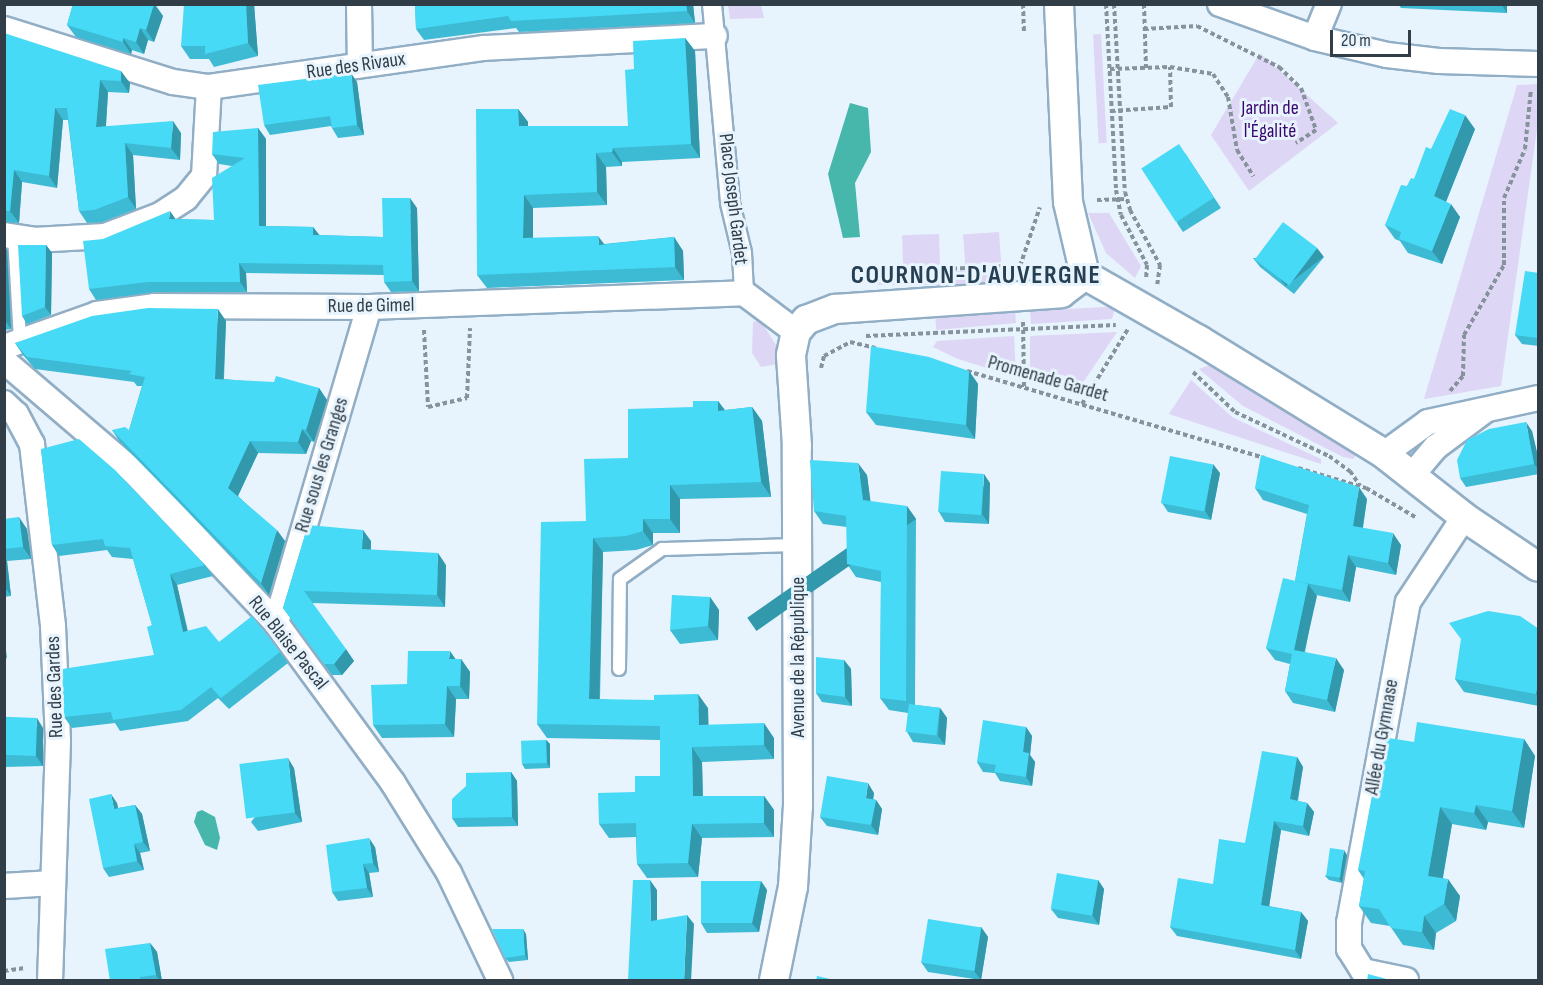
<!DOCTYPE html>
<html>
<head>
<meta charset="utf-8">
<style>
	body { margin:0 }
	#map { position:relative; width:1543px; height:985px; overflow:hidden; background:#e7f3fd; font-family:"Sofia Sans Condensed",sans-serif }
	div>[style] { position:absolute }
	.green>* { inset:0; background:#ded6f5; transform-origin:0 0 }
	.water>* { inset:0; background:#47b6ab }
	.path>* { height:4px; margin-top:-2px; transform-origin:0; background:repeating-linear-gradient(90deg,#86929c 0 4.5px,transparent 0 7.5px) }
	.roads { filter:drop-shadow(2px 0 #91aec5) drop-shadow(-2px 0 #91aec5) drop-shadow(0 2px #91aec5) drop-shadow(0 -2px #91aec5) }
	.service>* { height:12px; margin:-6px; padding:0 6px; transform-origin:6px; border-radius:6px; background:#fff }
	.pedestrian>* { height:18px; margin:-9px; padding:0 9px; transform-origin:9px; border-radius:9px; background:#fff }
	.minor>* { height:24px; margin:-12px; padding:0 12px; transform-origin:12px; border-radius:12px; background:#fff }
	.tertiary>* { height:28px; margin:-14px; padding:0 14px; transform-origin:14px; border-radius:14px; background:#fff }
	.wall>* { inset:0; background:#3dbbd4 }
	.shaded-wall>* { inset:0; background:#3299ad; transform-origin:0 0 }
	.building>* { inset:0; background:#47daf7; transform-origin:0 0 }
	span { translate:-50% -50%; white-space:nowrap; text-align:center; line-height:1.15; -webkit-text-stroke:6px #e7f3fd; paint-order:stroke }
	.street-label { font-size:20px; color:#313d47 }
	.park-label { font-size:20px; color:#3a0570 }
	.district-label { font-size:26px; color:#263f52; font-weight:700; letter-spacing:1.5px }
	.frame { position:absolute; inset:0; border:6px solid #313d47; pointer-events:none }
	.scale { position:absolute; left:1330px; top:30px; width:81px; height:27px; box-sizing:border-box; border:3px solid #313d47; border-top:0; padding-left:8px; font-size:18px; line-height:21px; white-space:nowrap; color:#313d47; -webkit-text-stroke:4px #e7f3fd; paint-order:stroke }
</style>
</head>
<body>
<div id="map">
	<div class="green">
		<i style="clip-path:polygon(728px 5px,761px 5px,764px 18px,730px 19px)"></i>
		<i style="left:1101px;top:34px;width:109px;height:8px;rotate:87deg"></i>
		<i style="clip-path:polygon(1260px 53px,1338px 123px,1249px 191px,1211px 135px)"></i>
		<i style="clip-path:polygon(1538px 84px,1538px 122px,1501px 386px,1424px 399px,1517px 85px)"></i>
		<i style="clip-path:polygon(1088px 213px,1109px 213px,1141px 266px,1135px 278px,1106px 253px)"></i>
		<i style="left:999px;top:232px;width:30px;height:36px;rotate:86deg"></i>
		<i style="left:939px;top:234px;width:31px;height:37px;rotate:88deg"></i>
		<i style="left:1012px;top:271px;width:14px;height:138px;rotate:90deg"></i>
		<i style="clip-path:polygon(1104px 307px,1115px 308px,1112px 319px,1031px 324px,1030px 311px)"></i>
		<i style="left:1015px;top:311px;width:12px;height:80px;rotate:85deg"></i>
		<i style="clip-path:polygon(760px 320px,778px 348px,778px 364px,761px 367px,752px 353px,753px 322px)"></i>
		<i style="clip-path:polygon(1117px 332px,1080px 387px,1063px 375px,1030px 376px,1030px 336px)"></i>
		<i style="clip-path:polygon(1014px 336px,1016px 377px,958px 359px,933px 347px,937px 341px)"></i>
		<i style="clip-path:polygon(1212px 364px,1359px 452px,1353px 459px,1343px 457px,1243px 406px,1199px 369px)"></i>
		<i style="clip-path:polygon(1191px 380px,1232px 417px,1321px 459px,1321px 464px,1169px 414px)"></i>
	</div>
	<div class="water">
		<i style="clip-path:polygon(850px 103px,868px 108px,871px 152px,855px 183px,860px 237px,843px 238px,828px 174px)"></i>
		<i style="clip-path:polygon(202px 810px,215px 817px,220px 838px,217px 850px,205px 845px,194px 822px,197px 812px)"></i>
	</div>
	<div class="path">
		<i style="left:1023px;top:4px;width:29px;rotate:88deg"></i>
		<i style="left:1106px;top:4px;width:186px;rotate:86.9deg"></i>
		<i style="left:1116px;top:190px;width:25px;rotate:79deg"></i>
		<i style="left:1121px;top:215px;width:56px;rotate:62.5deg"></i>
		<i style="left:1147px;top:265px;width:13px;rotate:94deg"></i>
		<i style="left:1114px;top:4px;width:188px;rotate:86.7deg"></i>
		<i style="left:1125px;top:192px;width:19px;rotate:74deg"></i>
		<i style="left:1130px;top:210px;width:63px;rotate:61.4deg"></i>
		<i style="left:1160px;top:265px;width:21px;rotate:98deg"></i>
		<i style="left:1144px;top:4px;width:64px;rotate:88.2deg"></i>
		<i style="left:1144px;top:29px;width:53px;rotate:-3.2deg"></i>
		<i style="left:1197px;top:26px;width:92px;rotate:26.6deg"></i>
		<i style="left:1279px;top:67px;width:30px;rotate:44deg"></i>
		<i style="left:1301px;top:88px;width:45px;rotate:70.3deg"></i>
		<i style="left:1316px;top:130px;width:24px;rotate:147deg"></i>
		<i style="left:1110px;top:69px;width:60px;rotate:-1.9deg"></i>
		<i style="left:1170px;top:67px;width:44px;rotate:9.2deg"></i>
		<i style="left:1213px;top:74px;width:27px;rotate:57deg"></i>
		<i style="left:1228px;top:97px;width:54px;rotate:80.4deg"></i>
		<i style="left:1237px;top:150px;width:31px;rotate:58deg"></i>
		<i style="left:1111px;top:111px;width:60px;rotate:-3.8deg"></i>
		<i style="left:1171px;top:107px;width:40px;rotate:-91.4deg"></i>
		<i style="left:1097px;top:200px;width:30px;rotate:-2deg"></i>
		<i style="left:1020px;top:266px;width:62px;rotate:-71.3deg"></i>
		<i style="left:864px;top:281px;width:8px;rotate:-97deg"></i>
		<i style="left:863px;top:273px;width:146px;rotate:-2.7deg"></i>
		<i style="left:1023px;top:322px;width:66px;rotate:89.1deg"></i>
		<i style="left:424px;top:330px;width:77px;rotate:87deg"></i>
		<i style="left:428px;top:407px;width:40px;rotate:-13deg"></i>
		<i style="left:467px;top:398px;width:70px;rotate:-87.5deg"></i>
		<i style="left:866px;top:336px;width:250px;rotate:-2.5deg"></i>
		<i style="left:821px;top:368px;width:12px;rotate:-76deg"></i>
		<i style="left:824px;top:356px;width:30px;rotate:-28deg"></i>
		<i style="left:850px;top:342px;width:26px;rotate:13deg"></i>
		<i style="left:967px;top:371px;width:310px;rotate:16.3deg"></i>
		<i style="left:1193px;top:372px;width:58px;rotate:43.6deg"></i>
		<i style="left:1235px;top:412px;width:104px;rotate:25.1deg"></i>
		<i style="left:1329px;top:456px;width:26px;rotate:36deg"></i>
		<i style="left:1350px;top:471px;width:18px;rotate:56deg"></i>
		<i style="left:1450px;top:391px;width:20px;rotate:-49deg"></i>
		<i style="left:1463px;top:376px;width:41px;rotate:-88.6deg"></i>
		<i style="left:1464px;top:335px;width:81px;rotate:-60.3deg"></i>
		<i style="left:1504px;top:265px;width:67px;rotate:-90deg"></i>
		<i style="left:1504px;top:198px;width:53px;rotate:-66.8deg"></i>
		<i style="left:1525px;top:149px;width:60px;rotate:-84.3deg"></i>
		<i style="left:1082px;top:404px;width:88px;rotate:-58.5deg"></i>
		<i style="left:1298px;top:468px;width:71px;rotate:16.4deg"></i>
		<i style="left:1366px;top:488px;width:59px;rotate:30.5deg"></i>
		<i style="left:4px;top:971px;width:21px;rotate:-8deg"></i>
	</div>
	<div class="roads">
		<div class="service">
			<i style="left:14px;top:236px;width:104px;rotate:86.7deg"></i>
			<i style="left:619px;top:669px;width:90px;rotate:-89.4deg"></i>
			<i style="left:620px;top:579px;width:52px;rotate:-35.5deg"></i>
			<i style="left:662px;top:549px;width:135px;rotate:-1.7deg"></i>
		</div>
		<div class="pedestrian">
			<i style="left:712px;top:4px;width:200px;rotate:84.8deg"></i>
			<i style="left:730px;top:203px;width:51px;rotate:76.5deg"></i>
			<i style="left:742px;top:253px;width:40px;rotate:87.1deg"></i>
		</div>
		<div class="minor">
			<i style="left:359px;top:4px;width:61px;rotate:89.1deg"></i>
			<i style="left:1220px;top:4px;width:101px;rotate:19.7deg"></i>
			<i style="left:1315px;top:38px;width:74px;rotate:13.3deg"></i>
			<i style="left:1387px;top:55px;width:52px;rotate:6.6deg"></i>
			<i style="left:1439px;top:61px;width:99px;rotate:1.7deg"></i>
			<i style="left:4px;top:29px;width:177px;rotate:17.4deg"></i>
			<i style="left:173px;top:82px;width:36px;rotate:8deg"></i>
			<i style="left:209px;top:87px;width:278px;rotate:-8.1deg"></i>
			<i style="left:484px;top:48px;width:231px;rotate:-3deg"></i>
			<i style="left:1315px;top:38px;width:37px;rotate:-68deg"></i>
			<i style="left:4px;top:235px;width:30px;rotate:9deg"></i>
			<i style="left:34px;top:240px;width:71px;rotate:-3.2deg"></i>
			<i style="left:105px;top:236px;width:59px;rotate:-20.9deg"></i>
			<i style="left:160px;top:215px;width:31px;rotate:-33deg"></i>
			<i style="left:186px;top:198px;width:28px;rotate:-51deg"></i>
			<i style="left:204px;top:176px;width:89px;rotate:-86.8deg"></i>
			<i style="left:4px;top:347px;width:99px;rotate:-19.5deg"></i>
			<i style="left:97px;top:314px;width:59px;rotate:-7.9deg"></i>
			<i style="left:155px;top:306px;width:214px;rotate:0.3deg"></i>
			<i style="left:369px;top:307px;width:375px;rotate:-2.1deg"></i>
			<i style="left:744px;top:293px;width:65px;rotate:36.9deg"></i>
			<i style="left:4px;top:361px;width:170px;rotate:40.5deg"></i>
			<i style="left:133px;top:471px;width:209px;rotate:46.7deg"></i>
			<i style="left:276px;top:623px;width:198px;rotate:53.8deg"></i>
			<i style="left:393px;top:783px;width:106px;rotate:58.1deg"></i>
			<i style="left:449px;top:873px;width:119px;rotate:64.5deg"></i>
			<i style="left:4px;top:403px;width:16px;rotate:43deg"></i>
			<i style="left:16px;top:414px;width:34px;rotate:62deg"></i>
			<i style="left:32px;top:444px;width:183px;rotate:83.4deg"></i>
			<i style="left:53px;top:626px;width:115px;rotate:87.5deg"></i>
			<i style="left:58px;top:741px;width:239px;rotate:91.9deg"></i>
			<i style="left:1384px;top:454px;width:54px;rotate:-36deg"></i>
			<i style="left:1428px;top:422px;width:113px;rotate:-12.3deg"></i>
			<i style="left:1413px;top:474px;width:35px;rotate:-50deg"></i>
			<i style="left:1436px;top:447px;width:59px;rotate:-36.7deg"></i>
			<i style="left:276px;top:623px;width:329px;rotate:-73.6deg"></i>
			<i style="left:4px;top:886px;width:49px;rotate:-3.5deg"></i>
			<i style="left:1406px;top:980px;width:44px;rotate:-168.2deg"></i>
			<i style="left:1363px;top:971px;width:26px;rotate:-122deg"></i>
			<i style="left:1349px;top:949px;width:26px;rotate:-90deg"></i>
			<i style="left:1349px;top:923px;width:326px;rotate:-79.6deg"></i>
			<i style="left:1408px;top:602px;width:102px;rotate:-56.6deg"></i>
		</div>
		<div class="tertiary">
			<i style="left:1059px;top:4px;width:198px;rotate:87.4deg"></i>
			<i style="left:1068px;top:202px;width:75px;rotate:76.9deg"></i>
			<i style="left:1085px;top:275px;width:131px;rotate:29.7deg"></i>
			<i style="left:1199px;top:340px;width:217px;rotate:31.6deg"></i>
			<i style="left:1384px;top:454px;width:102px;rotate:38.2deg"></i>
			<i style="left:1464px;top:517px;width:89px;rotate:34deg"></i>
			<i style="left:774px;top:980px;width:95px;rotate:-78.5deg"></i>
			<i style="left:793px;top:887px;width:81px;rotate:-86.5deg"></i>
			<i style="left:798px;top:806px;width:360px;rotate:-90.2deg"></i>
			<i style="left:797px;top:446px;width:91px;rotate:-93.8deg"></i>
			<i style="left:791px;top:355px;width:24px;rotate:-78deg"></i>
			<i style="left:796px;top:332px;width:16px;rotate:-50deg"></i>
			<i style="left:806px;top:320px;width:31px;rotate:-21deg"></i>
			<i style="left:835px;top:309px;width:227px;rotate:-4deg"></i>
			<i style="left:1061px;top:293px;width:30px;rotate:-37deg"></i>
		</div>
	</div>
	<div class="wall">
		<i style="clip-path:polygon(73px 4px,155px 4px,163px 16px,154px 42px,148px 40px,144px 54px,132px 50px,131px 54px,76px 37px,67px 25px)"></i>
		<i style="clip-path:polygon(254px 4px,258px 56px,214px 67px,209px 59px,190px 59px,181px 46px)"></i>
		<i style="clip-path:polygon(415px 4px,693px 4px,695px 23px,519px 32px,516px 28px,424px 40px,416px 29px)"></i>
		<i style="clip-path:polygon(1398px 4px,1539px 4px,1539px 6px,1507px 5px,1507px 13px,1401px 8px)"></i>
		<i style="clip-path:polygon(4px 33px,130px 83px,129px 93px,108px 92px,106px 126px,181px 133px,180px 160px,133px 155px,136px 209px,102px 222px,87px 223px,79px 211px,68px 120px,63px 120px,57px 188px,22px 182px,19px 223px,4px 222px)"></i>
		<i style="clip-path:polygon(685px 38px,695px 51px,700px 158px,622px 162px,622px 166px,606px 167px,607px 205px,533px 208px,533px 238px,604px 244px,674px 237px,683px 251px,684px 280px,487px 288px,477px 275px,518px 109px,528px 122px,528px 126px,628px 126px,634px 69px)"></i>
		<i style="clip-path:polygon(357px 82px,364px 135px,338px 138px,332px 128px,331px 126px,270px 135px,264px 125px)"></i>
		<i style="clip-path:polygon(258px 128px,266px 139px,266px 226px,313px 227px,319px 235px,383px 237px,417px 208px,419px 291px,391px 292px,384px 282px,384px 275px,246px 273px,247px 292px,155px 292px,96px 300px,89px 289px,175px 219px,214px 220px,232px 166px,219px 164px,212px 154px)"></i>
		<i style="clip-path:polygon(1475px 129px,1446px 202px,1460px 217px,1442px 264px,1408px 253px,1400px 241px,1395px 239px,1385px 225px,1407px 186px,1414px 179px,1431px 149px)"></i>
		<i style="clip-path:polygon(1185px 153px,1221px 208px,1183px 232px,1177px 223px)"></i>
		<i style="clip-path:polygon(46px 245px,52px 253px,51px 315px,27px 324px,22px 316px)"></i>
		<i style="clip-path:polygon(4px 247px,7px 250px,11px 329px,4px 330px)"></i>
		<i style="clip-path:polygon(1324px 257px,1294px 294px,1260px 267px,1253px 258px)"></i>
		<i style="clip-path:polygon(1539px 273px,1539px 346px,1522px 344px,1515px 335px)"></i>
		<i style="clip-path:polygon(226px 321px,224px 379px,319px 388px,327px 400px,314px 442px,311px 441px,306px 454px,258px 453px,238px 496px,285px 541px,269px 595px,120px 442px,112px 430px,129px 430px,142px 386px,137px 386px,134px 382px,35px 369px,23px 355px,15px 343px)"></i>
		<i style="clip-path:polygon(969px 371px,978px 384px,975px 439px,876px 425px,866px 412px)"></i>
		<i style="clip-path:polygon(718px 401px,725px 410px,752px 407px,762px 421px,771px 497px,680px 499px,680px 533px,653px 533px,653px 545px,636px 550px,603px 552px,600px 699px,708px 708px,708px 725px,774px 738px,774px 759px,702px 762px,703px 796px,764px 796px,774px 810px,774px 837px,702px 838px,698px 877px,647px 878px,637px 864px,636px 837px,609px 838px,599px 824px,635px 792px,660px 776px,660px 740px,547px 738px,537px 724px,586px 521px,628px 458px,693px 407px)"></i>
		<i style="clip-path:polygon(1532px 431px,1539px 461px,1539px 474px,1466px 487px,1460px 478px)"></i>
		<i style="clip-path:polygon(41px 449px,205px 565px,213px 576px,177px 585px,188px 631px,219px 642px,280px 652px,288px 663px,229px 709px,218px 698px,188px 721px,120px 731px,115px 723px,72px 728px,64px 717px,154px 655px,152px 625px,133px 559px,112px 557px,107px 550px,59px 556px,52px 545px)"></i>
		<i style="clip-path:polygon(1220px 473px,1211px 520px,1168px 512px,1162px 503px)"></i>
		<i style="clip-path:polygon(867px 475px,870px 501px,916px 519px,915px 705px,940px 708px,947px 718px,945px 745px,913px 742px,907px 732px,908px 713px,889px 710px,880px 698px,881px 582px,856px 577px,847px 564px,847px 527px,823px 524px,814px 511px)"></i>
		<i style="clip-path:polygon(990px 483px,989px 524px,945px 522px,939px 512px)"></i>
		<i style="clip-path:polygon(1255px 488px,1367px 499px,1363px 528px,1401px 545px,1396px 575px,1356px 567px,1350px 602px,1316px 595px,1305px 652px,1344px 670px,1335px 712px,1293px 703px,1285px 691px,1290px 664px,1275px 660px,1266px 648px,1295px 581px,1307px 514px,1263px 500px)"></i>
		<i style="clip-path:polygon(4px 519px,27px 529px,31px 559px,7px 561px,11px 596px,4px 597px)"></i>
		<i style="clip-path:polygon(308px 525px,371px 541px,371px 550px,446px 565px,445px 607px,312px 603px,354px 661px,342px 675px,332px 675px,283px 608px)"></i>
		<i style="clip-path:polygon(710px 597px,719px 610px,718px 640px,680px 644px,670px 630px)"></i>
		<i style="clip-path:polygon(1539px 629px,1539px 706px,1464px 692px,1455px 679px)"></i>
		<i style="clip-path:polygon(455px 659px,461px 659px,470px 672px,469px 699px,456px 699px,454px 737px,382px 738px,373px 725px,407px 684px)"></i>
		<i style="clip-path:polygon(844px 660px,851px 669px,852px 706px,822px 702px,816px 693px)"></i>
		<i style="clip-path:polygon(4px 720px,43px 728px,43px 766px,4px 767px)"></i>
		<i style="clip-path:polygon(1026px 727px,1032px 736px,1030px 755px,1035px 762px,1032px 786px,1000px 781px,995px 773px,983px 772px,977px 762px)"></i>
		<i style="clip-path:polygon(1524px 739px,1535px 756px,1524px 828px,1488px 822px,1486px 830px,1452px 824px,1443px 878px,1460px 896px,1456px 921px,1436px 933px,1434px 950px,1403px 945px,1390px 926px,1371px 923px,1359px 906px,1364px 879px,1358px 870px,1414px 742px)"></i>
		<i style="clip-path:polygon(546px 740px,550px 744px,550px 768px,525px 769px,522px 764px)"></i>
		<i style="clip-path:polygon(1297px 757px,1303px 767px,1298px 801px,1307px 803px,1314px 812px,1309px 836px,1281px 830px,1269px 906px,1301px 912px,1308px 921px,1301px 959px,1177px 936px,1170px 927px,1213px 884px,1245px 843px)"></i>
		<i style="clip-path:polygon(294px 768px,302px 822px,258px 831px,251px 822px)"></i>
		<i style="clip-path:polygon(511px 772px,517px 781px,518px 826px,458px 827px,452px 818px)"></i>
		<i style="clip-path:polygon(874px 793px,873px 799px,876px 800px,882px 809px,878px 835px,827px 826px,820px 817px)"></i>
		<i style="clip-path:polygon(117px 803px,118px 808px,135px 805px,142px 814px,150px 851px,140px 853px,144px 870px,109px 877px,103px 868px)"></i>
		<i style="clip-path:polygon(375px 847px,379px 872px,369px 873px,373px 897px,338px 901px,332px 892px)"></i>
		<i style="clip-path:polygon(1347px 855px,1342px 883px,1329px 880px,1325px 876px)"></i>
		<i style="clip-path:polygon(1098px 880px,1104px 889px,1099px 925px,1058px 918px,1051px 909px)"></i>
		<i style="clip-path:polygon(761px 881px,767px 890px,759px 932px,707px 933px,701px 923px)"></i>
		<i style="clip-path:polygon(981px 927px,988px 937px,981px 980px,928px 972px,921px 962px)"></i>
		<i style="clip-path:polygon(526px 934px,528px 960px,509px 962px,505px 958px)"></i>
		<i style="clip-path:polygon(150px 943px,157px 952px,162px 981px,110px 981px)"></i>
	</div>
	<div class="shaded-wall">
		<i style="clip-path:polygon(154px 4px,163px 16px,154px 42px,146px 30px)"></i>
		<i style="clip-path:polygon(246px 4px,254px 4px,258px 56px,248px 43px)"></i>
		<i style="clip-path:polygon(686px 4px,693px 4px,695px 23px,687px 11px)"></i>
		<i style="clip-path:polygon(1501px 4px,1507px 4px,1507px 13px)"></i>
		<i style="clip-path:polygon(140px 28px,148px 40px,144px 54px,136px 42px)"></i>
		<i style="clip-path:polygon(123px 38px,132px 50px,131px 54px,123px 42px)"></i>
		<i style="clip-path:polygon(685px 38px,695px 51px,700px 158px,691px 144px)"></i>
		<i style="clip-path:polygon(121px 71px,130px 83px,129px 93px,121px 81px)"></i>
		<i style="clip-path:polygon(351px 73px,357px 82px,364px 135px,357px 125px)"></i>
		<i style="clip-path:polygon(100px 80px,108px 92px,105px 139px,96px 127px)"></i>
		<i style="clip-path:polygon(55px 108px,63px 120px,57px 188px,49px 176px)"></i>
		<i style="clip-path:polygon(518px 109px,528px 122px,528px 140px,519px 126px)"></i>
		<i style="clip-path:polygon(1465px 115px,1475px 129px,1443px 209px,1434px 196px)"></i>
		<i style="clip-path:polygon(173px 121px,181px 133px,180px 160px,171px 148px)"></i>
		<i style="clip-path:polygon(258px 128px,266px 139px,266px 237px,259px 226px)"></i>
		<i style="clip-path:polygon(125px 143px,133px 155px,136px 209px,128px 197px)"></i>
		<i style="clip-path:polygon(613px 148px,622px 162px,622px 166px,612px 152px)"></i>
		<i style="clip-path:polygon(596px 153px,606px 167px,607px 205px,597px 192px)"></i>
		<i style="clip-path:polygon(14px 170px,22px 182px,19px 223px,10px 211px)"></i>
		<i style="clip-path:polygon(524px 195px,533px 208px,533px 251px,523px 238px)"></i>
		<i style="clip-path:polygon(410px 198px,417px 208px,419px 291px,412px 281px)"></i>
		<i style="clip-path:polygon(1451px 204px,1460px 217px,1442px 264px,1432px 251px)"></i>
		<i style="clip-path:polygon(170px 211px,177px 221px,169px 219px)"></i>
		<i style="clip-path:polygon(313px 227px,321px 237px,313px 235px)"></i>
		<i style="clip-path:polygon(598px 236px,608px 249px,599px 245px)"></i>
		<i style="clip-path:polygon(674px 237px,683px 251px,684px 280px,675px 267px)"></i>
		<i style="clip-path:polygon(46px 245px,52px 253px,51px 315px,45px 307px)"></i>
		<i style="clip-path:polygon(4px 247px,7px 250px,11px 329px,4px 319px)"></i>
		<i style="left:1317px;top:248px;width:11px;height:48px;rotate:52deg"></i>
		<i style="clip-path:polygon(239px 263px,246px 273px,247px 292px,240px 282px)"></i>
		<i style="clip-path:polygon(218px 309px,226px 321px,223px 390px,215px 379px)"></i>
		<i style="clip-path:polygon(969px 371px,978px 384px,975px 439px,966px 425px)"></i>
		<i style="clip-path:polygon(319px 388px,327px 400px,314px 442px,306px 430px)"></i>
		<i style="clip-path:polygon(718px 401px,728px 415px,718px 411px)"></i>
		<i style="clip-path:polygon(752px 407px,762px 421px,771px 497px,761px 482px)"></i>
		<i style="clip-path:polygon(1526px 422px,1532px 431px,1539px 461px,1539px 470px,1534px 464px)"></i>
		<i style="clip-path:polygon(302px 429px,311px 441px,306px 454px,298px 442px)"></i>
		<i style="clip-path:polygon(250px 441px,258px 453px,236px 500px,228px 488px)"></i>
		<i style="clip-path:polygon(858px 463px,867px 475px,872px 512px,863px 500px)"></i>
		<i style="clip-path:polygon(1213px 464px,1220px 473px,1211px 520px,1205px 511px)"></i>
		<i style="clip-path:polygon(984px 474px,990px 483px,989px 524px,982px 514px)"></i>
		<i style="clip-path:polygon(670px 485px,680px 499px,680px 533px,670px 519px)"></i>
		<i style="clip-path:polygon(1359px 487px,1367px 499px,1361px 538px,1353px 526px)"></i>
		<i style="left:907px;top:506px;width:16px;height:195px;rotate:55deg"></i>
		<i style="clip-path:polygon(19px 517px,27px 529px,31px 559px,23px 547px)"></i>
		<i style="clip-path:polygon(643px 519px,653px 533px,653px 545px,643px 531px)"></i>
		<i style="clip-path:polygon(277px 530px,285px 541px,269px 595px,261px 583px)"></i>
		<i style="clip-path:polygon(363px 530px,371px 541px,370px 561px,362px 549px)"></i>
		<i style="clip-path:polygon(1393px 533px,1401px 545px,1396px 575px,1388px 563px)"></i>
		<i style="clip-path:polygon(593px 538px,603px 552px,599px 713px,589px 699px)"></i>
		<i style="clip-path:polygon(438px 553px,446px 565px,445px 607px,437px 595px)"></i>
		<i style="clip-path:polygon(1348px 555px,1356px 567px,1350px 602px,1342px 590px)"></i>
		<i style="clip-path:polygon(4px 557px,7px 561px,11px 596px,4px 586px)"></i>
		<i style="clip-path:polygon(170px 574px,177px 585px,190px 643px,183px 632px)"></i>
		<i style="clip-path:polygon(1308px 584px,1317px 596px,1302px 662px,1294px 650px)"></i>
		<i style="clip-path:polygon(710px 597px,719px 610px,718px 640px,708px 626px)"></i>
		<i style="clip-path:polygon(4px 633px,7px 659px,4px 654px)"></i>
		<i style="clip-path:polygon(346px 649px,354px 661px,342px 675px,334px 664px)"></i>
		<i style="clip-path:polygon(450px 651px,459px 664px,449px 659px)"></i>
		<i style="clip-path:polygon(1336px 658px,1344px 670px,1335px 712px,1327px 700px)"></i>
		<i style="clip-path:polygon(461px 659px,470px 672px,469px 699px,460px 686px)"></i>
		<i style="clip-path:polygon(844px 660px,851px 669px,852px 706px,845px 697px)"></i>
		<i style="clip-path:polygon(1539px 677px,1539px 698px,1536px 694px)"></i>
		<i style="clip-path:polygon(447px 686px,456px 699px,454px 737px,445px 724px)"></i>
		<i style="clip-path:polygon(698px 694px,708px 708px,709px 739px,699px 725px)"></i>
		<i style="clip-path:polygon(940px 708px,947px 718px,945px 745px,938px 736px)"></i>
		<i style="clip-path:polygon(37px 718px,43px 728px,43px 766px,36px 756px)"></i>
		<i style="clip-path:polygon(764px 723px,774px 738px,774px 759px,764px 745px)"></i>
		<i style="clip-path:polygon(1026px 727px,1032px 736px,1030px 755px,1035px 762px,1032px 786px,1026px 777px,1023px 752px)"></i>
		<i style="clip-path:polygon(1524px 739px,1535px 756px,1524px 828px,1512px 811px)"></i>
		<i style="clip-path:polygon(546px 740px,550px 744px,550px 768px,547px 763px)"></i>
		<i style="clip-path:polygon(692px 747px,702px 762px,703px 810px,693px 796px)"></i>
		<i style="clip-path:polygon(1297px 757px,1303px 767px,1296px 808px,1290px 799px)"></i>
		<i style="clip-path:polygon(288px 758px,294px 768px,302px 822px,295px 813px)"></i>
		<i style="clip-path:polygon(511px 772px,517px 781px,518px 826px,512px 817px)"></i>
		<i style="clip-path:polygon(868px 783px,874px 793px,872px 807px,866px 798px)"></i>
		<i style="clip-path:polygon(111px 794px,117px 803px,120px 819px,114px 809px)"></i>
		<i style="clip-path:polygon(764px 796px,774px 810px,774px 837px,764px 823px)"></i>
		<i style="clip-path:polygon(876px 800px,882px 809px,878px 835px,871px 825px)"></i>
		<i style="clip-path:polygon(1307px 803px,1314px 812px,1309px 836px,1303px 826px)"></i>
		<i style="clip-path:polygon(135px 805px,142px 814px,150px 851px,143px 842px)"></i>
		<i style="clip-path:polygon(1476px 805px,1488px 822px,1486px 830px,1474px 813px)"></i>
		<i style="clip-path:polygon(1440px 807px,1452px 824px,1440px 893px,1428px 876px)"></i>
		<i style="clip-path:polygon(1274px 821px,1281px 830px,1268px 914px,1261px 905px)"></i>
		<i style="clip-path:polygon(692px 824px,702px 838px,698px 877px,688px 863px)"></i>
		<i style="clip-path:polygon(369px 838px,375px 847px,379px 872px,373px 863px)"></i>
		<i style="clip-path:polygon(134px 844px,140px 853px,144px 870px,137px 861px)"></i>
		<i style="clip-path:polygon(1344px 850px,1347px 855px,1342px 883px,1339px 878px)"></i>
		<i style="clip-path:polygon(363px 864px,369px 873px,373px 897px,367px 888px)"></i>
		<i style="clip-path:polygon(1448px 879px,1460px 896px,1456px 921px,1444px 904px)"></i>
		<i style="clip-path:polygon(650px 880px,657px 890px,657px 930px,651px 921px)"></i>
		<i style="clip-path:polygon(1098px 880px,1104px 889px,1099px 925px,1092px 915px)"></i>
		<i style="clip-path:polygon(761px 881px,767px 890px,759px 932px,752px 923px)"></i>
		<i style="clip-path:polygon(1301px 912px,1308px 921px,1301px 959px,1295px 950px)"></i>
		<i style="clip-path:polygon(687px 915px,694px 924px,691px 981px,684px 981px)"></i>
		<i style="clip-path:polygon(1424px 916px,1436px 933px,1434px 950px,1422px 932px)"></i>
		<i style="clip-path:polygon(981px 927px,988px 937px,981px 980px,974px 971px)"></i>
		<i style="clip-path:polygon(523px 929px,526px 934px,528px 960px,525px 955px)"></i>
		<i style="clip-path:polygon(150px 943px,157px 952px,162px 981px,160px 981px,156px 975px)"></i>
	</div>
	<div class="building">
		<i style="clip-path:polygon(73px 4px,154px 4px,146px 30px,140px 28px,136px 42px,123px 38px,123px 42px,67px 25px)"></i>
		<i style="clip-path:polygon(184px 4px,246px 4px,248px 43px,205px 54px,205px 46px,181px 46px)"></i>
		<i style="clip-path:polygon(415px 4px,686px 4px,687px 11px,511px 21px,508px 16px,416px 29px)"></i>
		<i style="clip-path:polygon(4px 33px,121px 71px,121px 81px,100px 80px,96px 127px,173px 121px,171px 148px,125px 143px,128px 197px,94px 210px,79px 211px,67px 108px,55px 108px,49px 176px,14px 170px,10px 211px,4px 211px)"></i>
		<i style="clip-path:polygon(685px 38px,691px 144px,613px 148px,612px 152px,596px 153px,597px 192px,524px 195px,523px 238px,598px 236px,599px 245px,674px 237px,675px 267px,477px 275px,476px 109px,518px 109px,519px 126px,628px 126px,625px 70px,634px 69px,633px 41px)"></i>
		<i style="clip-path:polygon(351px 73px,357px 125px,332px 128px,330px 116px,264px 125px,258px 85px)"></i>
		<i style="clip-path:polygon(1450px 109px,1465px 115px,1434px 196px,1451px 204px,1432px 251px,1399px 239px,1401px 232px,1385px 225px,1401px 185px,1407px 186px,1411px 178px,1414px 179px,1426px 147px,1431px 149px)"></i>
		<i style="clip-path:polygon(258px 128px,259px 226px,313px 227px,313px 235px,383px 237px,382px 198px,410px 198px,412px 281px,384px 282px,383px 265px,239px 263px,240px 282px,148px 282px,89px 289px,83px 241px,103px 239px,170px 211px,169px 219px,214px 220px,212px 178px,245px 158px,212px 154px,213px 132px)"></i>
		<i style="left:1179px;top:144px;width:64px;height:45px;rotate:57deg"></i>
		<i style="left:1283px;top:222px;width:43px;height:47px;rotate:37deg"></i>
		<i style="clip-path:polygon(18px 245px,46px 245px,45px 307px,22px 316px)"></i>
		<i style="clip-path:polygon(1525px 271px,1539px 273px,1539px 338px,1515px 335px)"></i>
		<i style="clip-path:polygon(148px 308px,218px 309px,215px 379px,274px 382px,276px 376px,319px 388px,306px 430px,302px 429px,298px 442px,250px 441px,228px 488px,277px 530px,261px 583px,112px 430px,125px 427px,129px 430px,145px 377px,129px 374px,132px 371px,27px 357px,15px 343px,92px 316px)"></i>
		<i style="clip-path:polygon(871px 346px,929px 357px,969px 371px,966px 425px,866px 412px)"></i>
		<i style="clip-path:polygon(693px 401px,718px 401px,718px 411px,752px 407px,761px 482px,670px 485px,670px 519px,643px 519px,643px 531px,626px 536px,593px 538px,589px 699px,654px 700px,654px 695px,698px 694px,699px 725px,764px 723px,764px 745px,692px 747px,693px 796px,764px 796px,764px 823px,692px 824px,688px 863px,637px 864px,636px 823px,599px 824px,598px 793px,635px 792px,635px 776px,660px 776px,660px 726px,537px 724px,541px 522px,586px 521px,584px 459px,628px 458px,628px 409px,693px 407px)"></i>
		<i style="clip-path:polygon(1526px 422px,1534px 464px,1460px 478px,1457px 460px,1467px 440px,1489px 429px)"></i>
		<i style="clip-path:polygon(79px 439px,115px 470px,205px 565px,170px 574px,183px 632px,206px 626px,219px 642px,252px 616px,280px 652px,221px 698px,211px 687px,181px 710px,113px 720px,111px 712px,64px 717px,62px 669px,154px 655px,147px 627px,152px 625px,130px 548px,105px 546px,103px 539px,52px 545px,41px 449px)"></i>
		<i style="clip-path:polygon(1261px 455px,1359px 487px,1353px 526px,1393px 533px,1388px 563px,1348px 555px,1342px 590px,1295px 581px,1309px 505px,1255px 488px)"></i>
		<i style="left:1170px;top:456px;width:44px;height:48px;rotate:11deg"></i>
		<i style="clip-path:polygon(810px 460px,858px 463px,863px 500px,907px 506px,906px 701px,880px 698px,881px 571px,847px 564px,846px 516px,814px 511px)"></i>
		<i style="left:941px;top:471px;width:43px;height:41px;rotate:4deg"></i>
		<i style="clip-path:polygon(19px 517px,23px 547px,4px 549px,4px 519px)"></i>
		<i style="clip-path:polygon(308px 525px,363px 530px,362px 549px,438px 553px,437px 595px,304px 591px,346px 649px,334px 664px,324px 664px,283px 608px)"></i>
		<i style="clip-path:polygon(1283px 578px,1308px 584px,1294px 650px,1336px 658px,1327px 700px,1285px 691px,1292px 654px,1266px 648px)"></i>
		<i style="clip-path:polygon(672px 595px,710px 597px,708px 626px,670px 630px)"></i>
		<i style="clip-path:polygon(1488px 611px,1520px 616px,1539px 629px,1539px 677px,1536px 694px,1455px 679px,1461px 639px,1449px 623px)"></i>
		<i style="clip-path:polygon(408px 651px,450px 651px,449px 659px,461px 659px,460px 686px,447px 686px,445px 724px,373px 725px,371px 685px,407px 684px)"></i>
		<i style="clip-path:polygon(816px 657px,844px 660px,845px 697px,816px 693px)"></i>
		<i style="left:909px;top:704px;width:31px;height:28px;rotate:7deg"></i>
		<i style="left:37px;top:718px;width:38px;height:33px;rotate:92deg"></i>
		<i style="clip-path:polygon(983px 720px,1026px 727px,1023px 752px,1029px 753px,1026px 777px,994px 772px,996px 765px,977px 762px)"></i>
		<i style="clip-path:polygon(1417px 722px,1524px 739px,1512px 811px,1476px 805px,1474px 813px,1440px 807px,1428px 876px,1448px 879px,1444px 904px,1424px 916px,1422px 932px,1391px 928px,1379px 909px,1359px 906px,1365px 871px,1358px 870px,1383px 737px,1414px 742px)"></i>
		<i style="left:546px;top:740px;width:23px;height:25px;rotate:88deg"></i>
		<i style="clip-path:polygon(1262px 751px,1297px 757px,1290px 799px,1307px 803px,1303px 826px,1274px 821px,1261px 905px,1301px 912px,1295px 950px,1170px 927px,1178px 878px,1213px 884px,1219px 839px,1245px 843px)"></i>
		<i style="left:288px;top:758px;width:55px;height:49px;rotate:83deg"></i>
		<i style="clip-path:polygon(511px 772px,512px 817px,452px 818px,452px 799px,466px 786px,466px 773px)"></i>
		<i style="clip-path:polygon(827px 776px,868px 783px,866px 798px,876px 800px,871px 825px,820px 817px)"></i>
		<i style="clip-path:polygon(111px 794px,114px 809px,135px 805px,143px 842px,134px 844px,137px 861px,103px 868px,89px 799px)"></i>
		<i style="clip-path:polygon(369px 838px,373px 863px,363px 864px,367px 888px,332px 892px,326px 845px)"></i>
		<i style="left:1330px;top:848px;width:14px;height:28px;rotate:8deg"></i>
		<i style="left:1057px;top:873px;width:42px;height:36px;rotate:10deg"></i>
		<i style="clip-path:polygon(633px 880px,650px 880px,651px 921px,687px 915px,684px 981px,628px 980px)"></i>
		<i style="clip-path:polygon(701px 881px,761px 881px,752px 923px,701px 923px)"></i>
		<i style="left:928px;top:919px;width:54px;height:44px;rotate:9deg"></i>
		<i style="clip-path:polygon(492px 929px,523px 929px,525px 955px,505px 958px)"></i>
		<i style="clip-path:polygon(150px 943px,156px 975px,140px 977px,139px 981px,110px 981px,105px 949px)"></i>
		<i style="clip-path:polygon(1368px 974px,1394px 981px,1367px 981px)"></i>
		<i style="clip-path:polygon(817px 976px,839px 981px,816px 981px)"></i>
	</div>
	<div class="street-label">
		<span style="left:356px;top:66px;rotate:-8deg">Rue des Rivaux</span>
		<span style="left:733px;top:199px;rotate:83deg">Place Joseph Gardet</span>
		<span style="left:371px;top:306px;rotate:-1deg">Rue de Gimel</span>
		<span style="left:1048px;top:379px;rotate:16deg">Promenade Gardet</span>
		<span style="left:322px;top:465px;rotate:-73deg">Rue sous les Granges</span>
		<span style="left:288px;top:643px;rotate:51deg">Rue Blaise Pascal</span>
		<span style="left:798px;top:657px;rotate:-90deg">Avenue de la République</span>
		<span style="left:55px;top:687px;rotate:-92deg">Rue des Gardes</span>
		<span style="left:1382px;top:737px;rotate:-80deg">Allée du Gymnase</span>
	</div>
	<div class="park-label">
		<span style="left:1270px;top:120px">Jardin de<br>l'Égalité</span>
	</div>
	<div class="district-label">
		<span style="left:976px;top:276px">COURNON-D'AUVERGNE</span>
	</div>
	<div class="frame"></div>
	<div class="scale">20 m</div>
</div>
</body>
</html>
